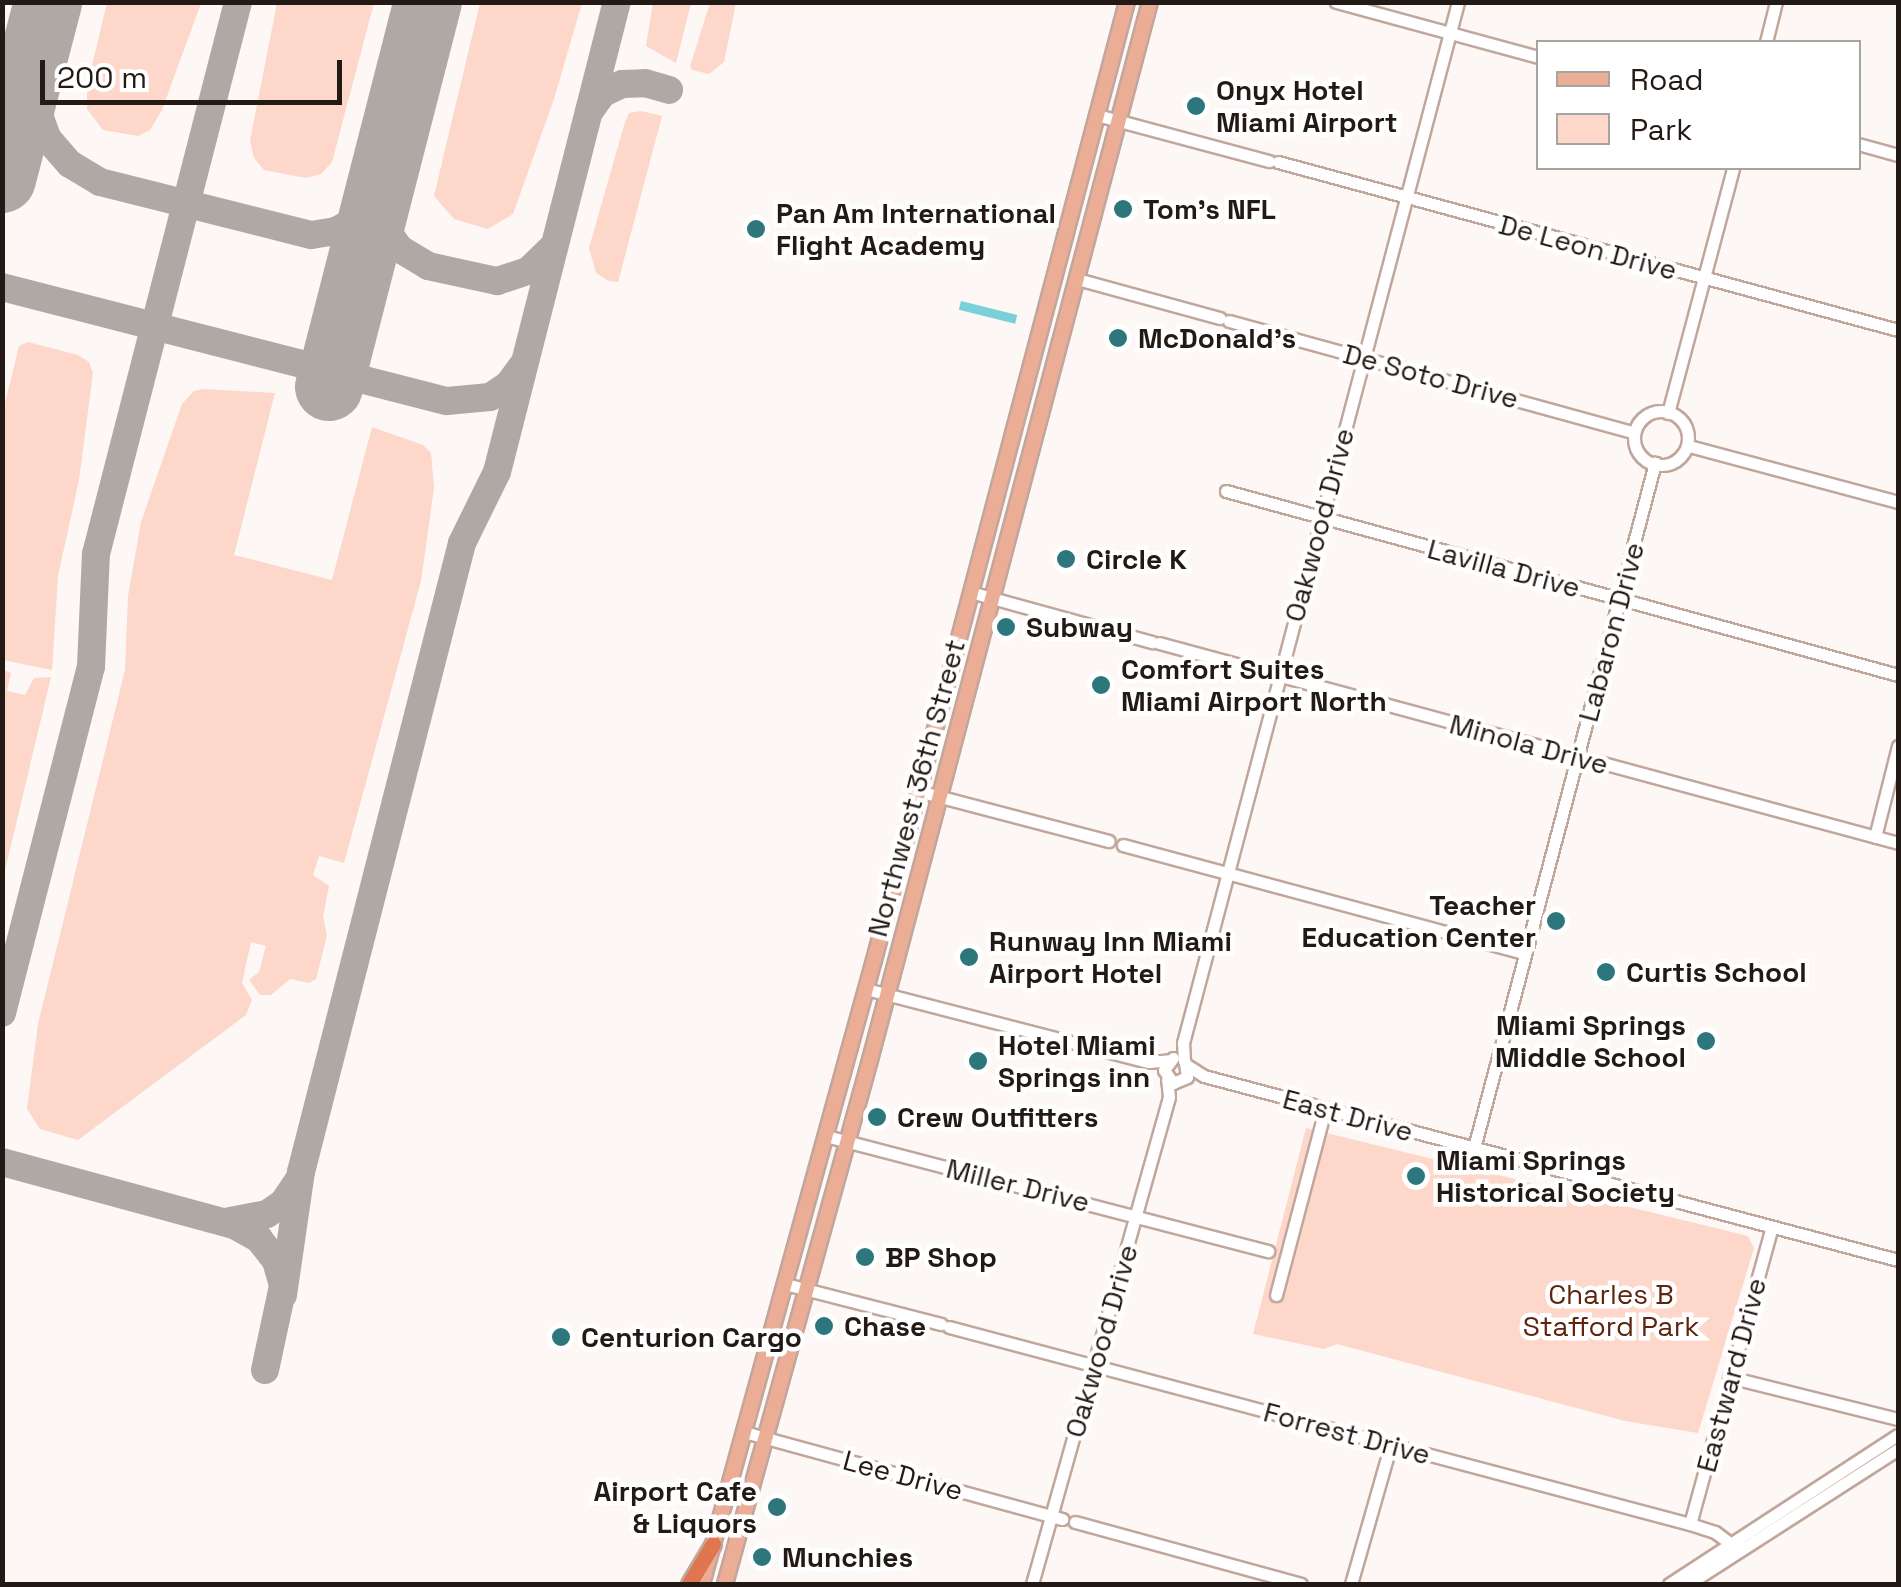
<!DOCTYPE html>
<html>
<head>
<meta charset="utf-8">
<style>
	body { margin:0 }
	#map { position:relative; width:1901px; height:1587px; overflow:hidden; background:#fdf7f5; font-family:"Space Grotesk",sans-serif }
	div>[style] { position:absolute }
	.green>* { inset:0; background:#fcd7ca }
	.water>* { inset:0; background:#79d0d8; transform-origin:0 0 }
	.taxiway>* { height:28px; margin:-14px; padding:0 14px; transform-origin:14px; border-radius:14px; background:#afa8a5 }
	.runway>* { height:68px; margin:-34px; padding:0 34px; transform-origin:34px; border-radius:34px; background:#afa8a5 }
	.roads { filter:drop-shadow(2px 0 #c1a69c) drop-shadow(-2px 0 #c1a69c) drop-shadow(0 2px #c1a69c) drop-shadow(0 -2px #c1a69c) }
	.minor>* { height:11px; margin:-5.5px; padding:0 5.5px; transform-origin:5.5px; border-radius:5.5px; background:#fff }
	.minor>.ring { margin:-5.5px; padding:0; box-sizing:content-box; background:none; border:11px solid #fff; border-radius:50% }
	.major>* { height:14px; margin:-7px; padding:0 7px; transform-origin:7px; border-radius:7px; background:#ecad96 }
	.highway>* { height:15px; margin:-7.5px; padding:0 7.5px; transform-origin:7.5px; border-radius:7.5px; background:#df7650 }
	.dots>* { width:28px; height:28px; translate:-50% -50%; box-sizing:border-box; border:5px solid #fff; border-radius:50% }
	span { translate:-50% -50%; white-space:nowrap; text-align:center; line-height:1.15; -webkit-text-stroke:9px #fff; paint-order:stroke }
	.poi-label { font-size:28px; color:#231915; font-weight:700 }
	.left { translate:0 -50%; text-align:left }
	.right { translate:-100% -50%; text-align:right }
	.street-label { font-size:28px; color:#231915 }
	.park-label { font-size:28px; color:#5e240d }
	.frame { position:absolute; inset:0; border:5px solid #231915; pointer-events:none }
	.legend { position:absolute; left:1536px; top:40px; width:325px; height:130px; box-sizing:border-box; background:#fff; border:2px solid #a7a3a1; margin:0; padding:12px 18px; list-style:none; font-size:30px; color:#231915 }
	.legend li { display:flex; align-items:center; gap:20px; height:50px }
	.legend b { width:50px; border:2px solid #a7a3a1 }
	.scale { position:absolute; left:40px; top:60px; width:302px; height:45px; box-sizing:border-box; border:5px solid #231915; border-top:0; padding-left:12px; font-size:30px; line-height:35px; white-space:nowrap; color:#231915; -webkit-text-stroke:8px #fff; paint-order:stroke }
</style>
</head>
<body>
<div id="map">
	<div class="green">
		<i style="clip-path:polygon(107px 3px,201px 3px,162px 110px,150px 130px,138px 136px,103px 130px,87px 109px,87px 86px)"></i>
		<i style="clip-path:polygon(277px 3px,374px 3px,332px 162px,321px 174px,306px 178px,264px 170px,254px 158px,250px 141px)"></i>
		<i style="clip-path:polygon(480px 3px,582px 3px,554px 99px,513px 214px,488px 229px,454px 219px,434px 196px)"></i>
		<i style="clip-path:polygon(653px 3px,691px 3px,676px 63px,646px 46px)"></i>
		<i style="clip-path:polygon(710px 3px,736px 3px,724px 62px,709px 74px,692px 70px,690px 66px)"></i>
		<i style="clip-path:polygon(641px 111px,662px 116px,618px 282px,609px 281px,596px 273px,589px 248px,625px 122px,629px 113px)"></i>
		<i style="clip-path:polygon(28px 342px,78px 355px,89px 362px,93px 373px,79px 480px,58px 576px,52px 670px,3px 660px,3px 411px,19px 346px)"></i>
		<i style="clip-path:polygon(204px 389px,275px 393px,234px 555px,332px 580px,372px 427px,423px 445px,431px 453px,434px 488px,421px 581px,344px 863px,319px 856px,313px 875px,329px 886px,323px 917px,327px 935px,316px 979px,309px 983px,290px 979px,271px 995px,260px 995px,249px 980px,259px 972px,266px 946px,251px 942px,242px 983px,252px 1000px,246px 1015px,78px 1140px,40px 1129px,27px 1109px,38px 1024px,125px 670px,128px 596px,141px 522px,182px 404px,194px 391px)"></i>
		<i style="clip-path:polygon(3px 670px,11px 673px,7px 691px,25px 695px,34px 678px,51px 677px,3px 879px)"></i>
		<i style="clip-path:polygon(1306px 1128px,1748px 1236px,1754px 1248px,1698px 1433px,1625px 1421px,1337px 1344px,1324px 1349px,1253px 1334px)"></i>
	</div>
	<div class="water">
		<i style="left:961px;top:301px;width:58px;height:9px;rotate:14deg"></i>
	</div>
	<div class="taxiway">
		<i style="left:31px;top:68px;width:36px;rotate:84deg"></i>
		<i style="left:35px;top:104px;width:37px;rotate:70deg"></i>
		<i style="left:48px;top:139px;width:33px;rotate:49deg"></i>
		<i style="left:70px;top:164px;width:35px;rotate:31deg"></i>
		<i style="left:100px;top:182px;width:218px;rotate:14.1deg"></i>
		<i style="left:311px;top:235px;width:25px;rotate:-9deg"></i>
		<i style="left:336px;top:231px;width:23px;rotate:-29deg"></i>
		<i style="left:356px;top:220px;width:24px;rotate:-48deg"></i>
		<i style="left:372px;top:202px;width:27px;rotate:-66deg"></i>
		<i style="left:589px;top:112px;width:24px;rotate:-54deg"></i>
		<i style="left:603px;top:93px;width:21px;rotate:-25deg"></i>
		<i style="left:622px;top:84px;width:23px;rotate:-2deg"></i>
		<i style="left:645px;top:83px;width:25px;rotate:16deg"></i>
		<i style="left:2px;top:117px;width:122px;rotate:-70.4deg"></i>
		<i style="left:2px;top:158px;width:6px;rotate:9deg"></i>
		<i style="left:382px;top:183px;width:25px;rotate:92deg"></i>
		<i style="left:381px;top:208px;width:27px;rotate:73deg"></i>
		<i style="left:389px;top:234px;width:19px;rotate:54deg"></i>
		<i style="left:400px;top:249px;width:33px;rotate:31deg"></i>
		<i style="left:428px;top:266px;width:71px;rotate:12.3deg"></i>
		<i style="left:497px;top:281px;width:33px;rotate:-18deg"></i>
		<i style="left:528px;top:271px;width:33px;rotate:-44deg"></i>
		<i style="left:2px;top:287px;width:459px;rotate:14.4deg"></i>
		<i style="left:447px;top:401px;width:43px;rotate:-5.3deg"></i>
		<i style="left:490px;top:397px;width:23px;rotate:-34deg"></i>
		<i style="left:509px;top:384px;width:22px;rotate:-54deg"></i>
		<i style="left:2px;top:1013px;width:357px;rotate:-75.6deg"></i>
		<i style="left:91px;top:667px;width:113px;rotate:-87.5deg"></i>
		<i style="left:96px;top:554px;width:570px;rotate:-75.57deg"></i>
		<i style="left:2px;top:1162px;width:240px;rotate:15.2deg"></i>
		<i style="left:234px;top:1225px;width:29px;rotate:29deg"></i>
		<i style="left:259px;top:1239px;width:28px;rotate:52deg"></i>
		<i style="left:276px;top:1261px;width:26px;rotate:74deg"></i>
		<i style="left:283px;top:1286px;width:86px;rotate:102.1deg"></i>
		<i style="left:225px;top:1222px;width:43px;rotate:-10.8deg"></i>
		<i style="left:267px;top:1214px;width:19px;rotate:-35deg"></i>
		<i style="left:283px;top:1203px;width:29px;rotate:-56deg"></i>
		<i style="left:283px;top:1295px;width:124px;rotate:-81.7deg"></i>
		<i style="left:301px;top:1172px;width:649px;rotate:-75.64deg"></i>
		<i style="left:462px;top:543px;width:79px;rotate:-63.8deg"></i>
		<i style="left:497px;top:472px;width:485px;rotate:-75.7deg"></i>
	</div>
	<div class="runway">
		<i style="left:2px;top:179px;width:183px;rotate:-75.4deg"></i>
		<i style="left:329px;top:387px;width:398px;rotate:-75.6deg"></i>
	</div>
	<div class="roads">
		<div class="minor">
			<i style="left:1336px;top:2px;width:209px;rotate:15.2deg"></i>
			<i style="left:1766px;top:42px;width:41px;rotate:-76deg"></i>
			<i style="left:1097px;top:115px;width:178px;rotate:15deg"></i>
			<i style="left:1858px;top:144px;width:41px;rotate:15.4deg"></i>
			<i style="left:1278px;top:162px;width:642px;rotate:15.16deg"></i>
			<i style="left:1077px;top:279px;width:148px;rotate:15.3deg"></i>
			<i style="left:1229px;top:321px;width:419px;rotate:15.4deg"></i>
			<i class="ring" style="left:1634px;top:411px;width:43px;height:43px"></i>
			<i style="left:1668px;top:413px;width:253px;rotate:-75.1deg"></i>
			<i style="left:1689px;top:446px;width:216px;rotate:15deg"></i>
			<i style="left:1226px;top:491px;width:697px;rotate:15.31deg"></i>
			<i style="left:970px;top:592px;width:189px;rotate:15.4deg"></i>
			<i style="left:1159px;top:643px;width:766px;rotate:15.14deg"></i>
			<i style="left:918px;top:791px;width:197px;rotate:14.7deg"></i>
			<i style="left:1875px;top:837px;width:94px;rotate:-75.8deg"></i>
			<i style="left:1123px;top:845px;width:415px;rotate:15.1deg"></i>
			<i style="left:866px;top:989px;width:292px;rotate:14.5deg"></i>
			<i style="left:1149px;top:1062px;width:21px;rotate:-5deg"></i>
			<i style="left:1173px;top:1058px;width:15px;rotate:127deg"></i>
			<i style="left:1164px;top:1070px;width:16px;rotate:55deg"></i>
			<i style="left:1173px;top:1083px;width:15px;rotate:-23deg"></i>
			<i style="left:1187px;top:1077px;width:15px;rotate:-98deg"></i>
			<i style="left:1184px;top:1061px;width:18px;rotate:-93deg"></i>
			<i style="left:1183px;top:1043px;width:1077px;rotate:-75.2deg"></i>
			<i style="left:1188px;top:1066px;width:19px;rotate:32deg"></i>
			<i style="left:1204px;top:1076px;width:718px;rotate:14.85deg"></i>
			<i style="left:826px;top:1136px;width:457px;rotate:14.6deg"></i>
			<i style="left:1474px;top:1148px;width:709px;rotate:-75.2deg"></i>
			<i style="left:785px;top:1284px;width:161px;rotate:14.4deg"></i>
			<i style="left:1276px;top:1295px;width:192px;rotate:-75.2deg"></i>
			<i style="left:949px;top:1327px;width:767px;rotate:14.89deg"></i>
			<i style="left:1690px;top:1524px;width:26px;rotate:18deg"></i>
			<i style="left:1715px;top:1532px;width:30px;rotate:37deg"></i>
			<i style="left:1729px;top:1377px;width:174px;rotate:14deg"></i>
			<i style="left:744px;top:1432px;width:330px;rotate:15.3deg"></i>
			<i style="left:1075px;top:1522px;width:234px;rotate:15.3deg"></i>
			<i style="left:1690px;top:1524px;width:308px;rotate:-74.6deg"></i>
			<i style="left:1032px;top:1584px;width:506px;rotate:-74.29deg"></i>
			<i style="left:1169px;top:1097px;width:18px;rotate:-96deg"></i>
			<i style="left:1351px;top:1584px;width:146px;rotate:-74.1deg"></i>
			<i style="left:1669px;top:1584px;width:273px;rotate:-33.1deg"></i>
			<i style="left:1688px;top:1584px;width:250px;rotate:-32.7deg"></i>
		</div>
		<div class="major">
			<i style="left:702px;top:1584px;width:647px;rotate:-74.59deg"></i>
			<i style="left:874px;top:960px;width:991px;rotate:-75.21deg"></i>
			<i style="left:725px;top:1584px;width:544px;rotate:-74.53deg"></i>
			<i style="left:870px;top:1060px;width:1094px;rotate:-75.18deg"></i>
		</div>
		<div class="highway">
			<i style="left:689px;top:1584px;width:47px;rotate:-59deg"></i>
		</div>
	</div>
	<div class="dots">
		<i style="left:1196px;top:106px;background:#2c767c"></i>
		<i style="left:1123px;top:209px;background:#2c767c"></i>
		<i style="left:756px;top:229px;background:#2c767c"></i>
		<i style="left:1118px;top:338px;background:#2c767c"></i>
		<i style="left:1066px;top:559px;background:#2c767c"></i>
		<i style="left:1006px;top:627px;background:#2c767c"></i>
		<i style="left:1101px;top:685px;background:#2c767c"></i>
		<i style="left:1556px;top:921px;background:#2c767c"></i>
		<i style="left:969px;top:957px;background:#2c767c"></i>
		<i style="left:1606px;top:972px;background:#2c767c"></i>
		<i style="left:1706px;top:1041px;background:#2c767c"></i>
		<i style="left:978px;top:1061px;background:#2c767c"></i>
		<i style="left:877px;top:1117px;background:#2c767c"></i>
		<i style="left:1416px;top:1176px;background:#2c767c"></i>
		<i style="left:865px;top:1257px;background:#2c767c"></i>
		<i style="left:824px;top:1326px;background:#2c767c"></i>
		<i style="left:561px;top:1337px;background:#2c767c"></i>
		<i style="left:777px;top:1507px;background:#2c767c"></i>
		<i style="left:762px;top:1557px;background:#2c767c"></i>
	</div>
	<div class="poi-label">
		<span class="left" style="left:1216px;top:106px">Onyx Hotel<br>Miami Airport</span>
		<span class="left" style="left:1143px;top:209px">Tom's NFL</span>
		<span class="left" style="left:776px;top:229px">Pan Am International<br>Flight Academy</span>
		<span class="left" style="left:1138px;top:338px">McDonald's</span>
		<span class="left" style="left:1086px;top:559px">Circle K</span>
		<span class="left" style="left:1026px;top:627px">Subway</span>
		<span class="left" style="left:1121px;top:685px">Comfort Suites<br>Miami Airport North</span>
		<span class="right" style="left:1536px;top:921px">Teacher<br>Education Center</span>
		<span class="left" style="left:989px;top:957px">Runway Inn Miami<br>Airport Hotel</span>
		<span class="left" style="left:1626px;top:972px">Curtis School</span>
		<span class="right" style="left:1686px;top:1041px">Miami Springs<br>Middle School</span>
		<span class="left" style="left:998px;top:1061px">Hotel Miami<br>Springs inn</span>
		<span class="left" style="left:897px;top:1117px">Crew Outfitters</span>
		<span class="left" style="left:1436px;top:1176px">Miami Springs<br>Historical Society</span>
		<span class="left" style="left:885px;top:1257px">BP Shop</span>
		<span class="left" style="left:844px;top:1326px">Chase</span>
		<span class="left" style="left:581px;top:1337px">Centurion Cargo</span>
		<span class="right" style="left:757px;top:1507px">Airport Cafe<br>&amp; Liquors</span>
		<span class="left" style="left:782px;top:1557px">Munchies</span>
	</div>
	<div class="street-label">
		<span style="left:1588px;top:247px;rotate:15deg">De Leon Drive</span>
		<span style="left:1431px;top:376px;rotate:15deg">De Soto Drive</span>
		<span style="left:1319px;top:525px;rotate:-75deg">Oakwood Drive</span>
		<span style="left:1504px;top:568px;rotate:15deg">Lavilla Drive</span>
		<span style="left:1611px;top:632px;rotate:-75deg">Labaron Drive</span>
		<span style="left:1529px;top:744px;rotate:15deg">Minola Drive</span>
		<span style="left:916px;top:788px;rotate:-75deg">Northwest 36th Street</span>
		<span style="left:1348px;top:1115px;rotate:15deg">East Drive</span>
		<span style="left:1018px;top:1185px;rotate:14deg">Miller Drive</span>
		<span style="left:1101px;top:1341px;rotate:-74deg">Oakwood Drive</span>
		<span style="left:1731px;top:1375px;rotate:-75deg">Eastward Drive</span>
		<span style="left:1347px;top:1433px;rotate:15deg">Forrest Drive</span>
		<span style="left:903px;top:1475px;rotate:15deg">Lee Drive</span>
	</div>
	<div class="park-label">
		<span style="left:1611px;top:1310px">Charles B<br>Stafford Park</span>
	</div>
	<div class="frame"></div>
	<ul class="legend">
	<li><b style="height:12px;background:#ecad96"></b>Road</li>
	<li><b style="height:28px;background:#fcd7ca"></b>Park</li>
	</ul>
	<div class="scale">200 m</div>
</div>
</body>
</html>
